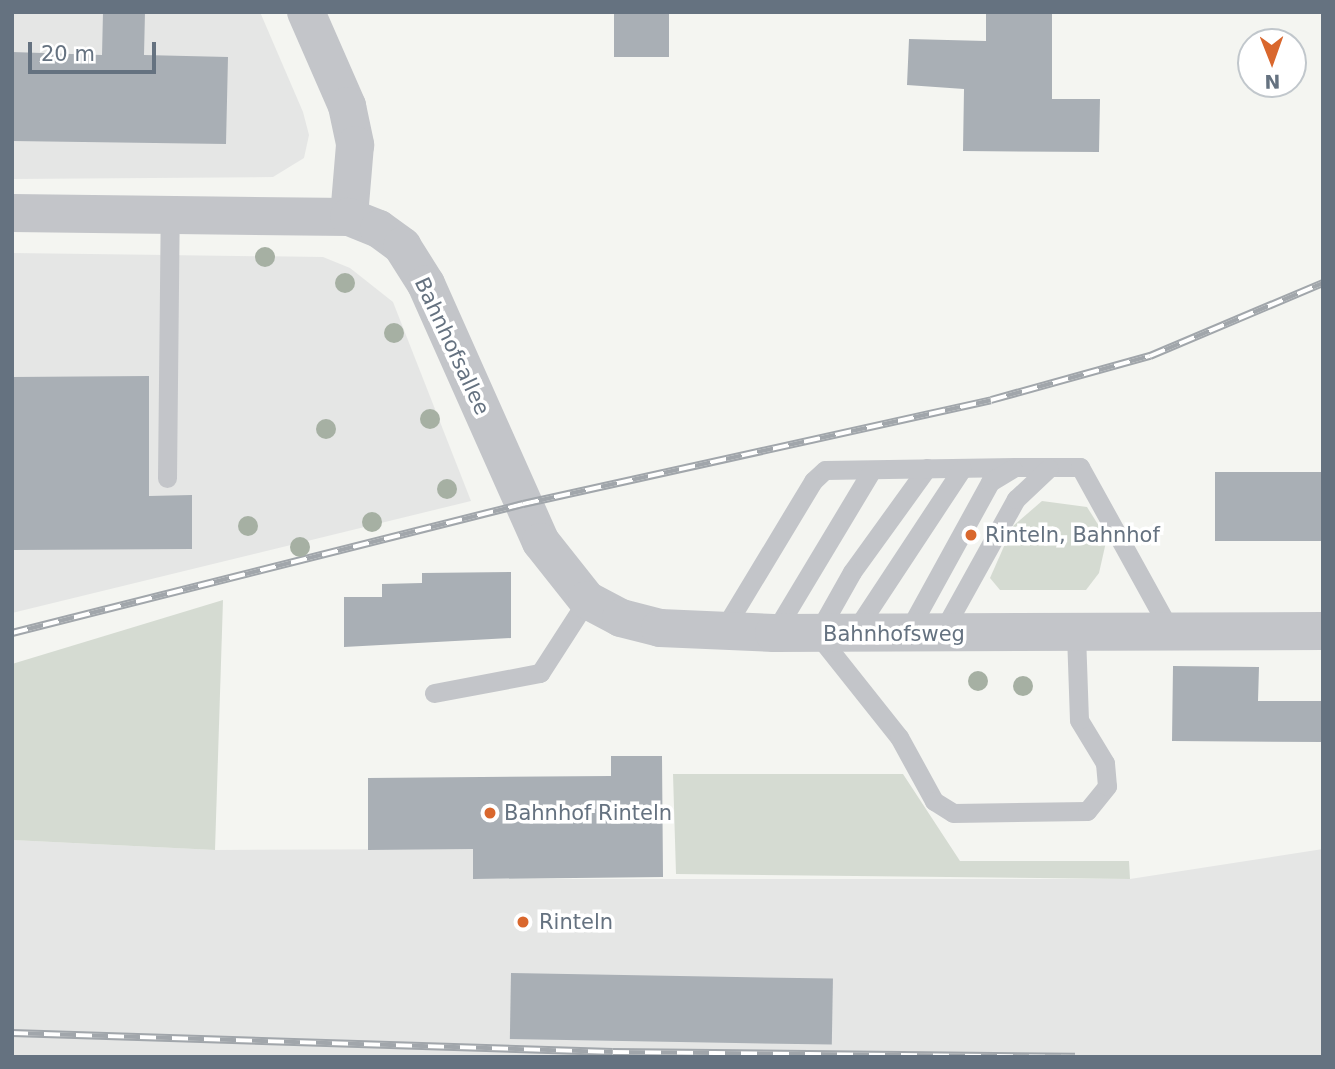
<!DOCTYPE html>
<html>
<head>
<meta charset="utf-8">
<style>
	body { margin:0 }
	#map { position:relative; width:1335px; height:1069px; overflow:hidden; background:#f4f5f1; font-family:"DejaVu Sans",sans-serif }
	div>[style] { position:absolute }
	.built>* { inset:0; background:#e5e6e5 }
	.green>* { inset:0; background:#d5dbd2 }
	.building>* { inset:0; background:#a9afb5; transform-origin:0 0 }
	.service>* { height:19px; margin:-9.5px; padding:0 9.5px; transform-origin:9.5px; border-radius:9.5px; background:#c3c5c9 }
	.minor>* { height:38px; margin:-19px; padding:0 19px; transform-origin:19px; border-radius:19px; background:#c3c5c9 }
	.tertiary>* { height:38px; margin:-19px; padding:0 19px; transform-origin:19px; border-radius:19px; background:#c3c5c9 }
	.rail>* { height:8px; margin-top:-4px; transform-origin:0; background:repeating-linear-gradient(90deg,#fff 0 16px,#a1a6ab 0 32px); box-sizing:border-box; border-block:2px solid #a1a6ab }
	.trees>* { width:20px; height:20px; margin:-10px; border-radius:50%; background:#a6b0a3 }
	.dots>* { width:19px; height:19px; translate:-50% -50%; box-sizing:border-box; border:4px solid #fff; border-radius:50% }
	span { translate:-50% -50%; white-space:nowrap; text-align:center; line-height:1.15; -webkit-text-stroke:7px #fff; paint-order:stroke }
	.street-label { font-size:21px; color:#657280 }
	.poi-label { font-size:21px; color:#657280 }
	.left { translate:0 -50%; text-align:left }
	.frame { position:absolute; inset:0; border:14px solid #657280; pointer-events:none }
	.north { position:absolute; left:1237px; top:28px; width:70px; height:70px; box-sizing:border-box; background:#fff; border:2px solid #c1c7cc; border-radius:50%; rotate:179deg; font-size:19px; font-weight:700; line-height:28px; text-align:center; color:#657280 }
	.north::after { content:''; display:block; margin:auto; width:24px; height:32px; background:#d9672d; clip-path:polygon(50% 0,100% 100%,50% 72%,0 100%) }
	.scale { position:absolute; left:28px; top:42px; width:128px; height:32px; box-sizing:border-box; border:4px solid #657280; border-top:0; padding-left:9px; font-size:21px; line-height:24px; white-space:nowrap; color:#657280; -webkit-text-stroke:5px #fff; paint-order:stroke }
</style>
</head>
<body>
<div id="map">
	<div class="built">
		<i style="clip-path:polygon(12px 12px,260px 12px,303px 112px,309px 135px,304px 158px,273px 177px,12px 179px)"></i>
		<i style="clip-path:polygon(12px 253px,323px 257px,350px 268px,393px 302px,471px 501px,12px 613px)"></i>
		<i style="clip-path:polygon(12px 840px,215px 850px,473px 849px,473px 879px,1130px 879px,1323px 849px,1323px 1057px,12px 1057px)"></i>
	</div>
	<div class="green">
		<i style="clip-path:polygon(1042px 501px,1087px 507px,1099px 526px,1106px 542px,1099px 573px,1086px 590px,1000px 590px,990px 578px,1013px 526px)"></i>
		<i style="clip-path:polygon(223px 600px,215px 850px,12px 840px,12px 664px)"></i>
		<i style="clip-path:polygon(673px 774px,903px 774px,960px 861px,1129px 861px,1130px 879px,676px 874px)"></i>
	</div>
	<div class="building">
		<i style="clip-path:polygon(103px 12px,145px 12px,144px 55px,228px 57px,226px 144px,12px 141px,12px 52px,102px 55px)"></i>
		<i style="left:614px;top:12px;width:55px;height:45px"></i>
		<i style="clip-path:polygon(986px 12px,1052px 12px,1052px 99px,1100px 99px,1099px 152px,963px 151px,964px 89px,907px 85px,909px 39px,986px 41px)"></i>
		<i style="clip-path:polygon(149px 376px,149px 496px,192px 495px,192px 549px,12px 550px,12px 377px)"></i>
		<i style="left:1215px;top:472px;width:108px;height:69px"></i>
		<i style="clip-path:polygon(511px 572px,511px 638px,344px 647px,344px 597px,382px 597px,382px 584px,422px 583px,422px 573px)"></i>
		<i style="clip-path:polygon(1173px 666px,1259px 667px,1258px 701px,1323px 701px,1323px 742px,1172px 741px)"></i>
		<i style="clip-path:polygon(611px 756px,662px 756px,663px 877px,473px 879px,473px 849px,368px 850px,368px 778px,611px 776px)"></i>
		<i style="left:511px;top:973px;width:322px;height:66px;rotate:1deg"></i>
	</div>
	<div class="service">
		<i style="left:927px;top:468px;width:128px;rotate:125.8deg"></i>
		<i style="left:852px;top:572px;width:71px;rotate:119.4deg"></i>
		<i style="left:817px;top:634px;width:132px;rotate:51.5deg"></i>
		<i style="left:899px;top:737px;width:73px;rotate:61.3deg"></i>
		<i style="left:934px;top:801px;width:22px;rotate:32deg"></i>
		<i style="left:953px;top:813px;width:134px;rotate:-0.9deg"></i>
		<i style="left:1087px;top:811px;width:32px;rotate:-51deg"></i>
		<i style="left:1107px;top:786px;width:23px;rotate:-95deg"></i>
		<i style="left:1105px;top:763px;width:50px;rotate:-121.2deg"></i>
		<i style="left:1079px;top:720px;width:88px;rotate:-92deg"></i>
		<i style="left:167px;top:478px;width:265px;rotate:-89.4deg"></i>
		<i style="left:722px;top:632px;width:176px;rotate:-58.9deg"></i>
		<i style="left:813px;top:481px;width:16px;rotate:-43deg"></i>
		<i style="left:825px;top:470px;width:190px;rotate:-0.9deg"></i>
		<i style="left:1015px;top:467px;width:65px"></i>
		<i style="left:1080px;top:467px;width:188px;rotate:61.1deg"></i>
		<i style="left:774px;top:633px;width:190px;rotate:-59deg"></i>
		<i style="left:853px;top:634px;width:198px;rotate:-56.6deg"></i>
		<i style="left:906px;top:635px;width:175px;rotate:-61.2deg"></i>
		<i style="left:990px;top:482px;width:26px;rotate:-31deg"></i>
		<i style="left:940px;top:636px;width:157px;rotate:-61deg"></i>
		<i style="left:1016px;top:499px;width:45px;rotate:-43.2deg"></i>
		<i style="left:434px;top:693px;width:108px;rotate:-10.7deg"></i>
		<i style="left:540px;top:673px;width:87px;rotate:-57.2deg"></i>
	</div>
	<div class="minor">
		<i style="left:306px;top:12px;width:103px;rotate:66.4deg"></i>
		<i style="left:347px;top:106px;width:40px;rotate:78deg"></i>
		<i style="left:355px;top:145px;width:72px;rotate:94.8deg"></i>
	</div>
	<div class="tertiary">
		<i style="left:12px;top:213px;width:337px;rotate:0.7deg"></i>
		<i style="left:349px;top:217px;width:32px;rotate:22deg"></i>
		<i style="left:379px;top:229px;width:29px;rotate:36deg"></i>
		<i style="left:402px;top:246px;width:45px;rotate:57.7deg"></i>
		<i style="left:426px;top:284px;width:282px;rotate:66deg"></i>
		<i style="left:541px;top:542px;width:74px;rotate:51.6deg"></i>
		<i style="left:587px;top:600px;width:38px;rotate:28deg"></i>
		<i style="left:621px;top:618px;width:40px;rotate:14.4deg"></i>
		<i style="left:660px;top:628px;width:114px;rotate:2.5deg"></i>
		<i style="left:774px;top:633px;width:549px;rotate:-0.21deg"></i>
	</div>
	<div class="rail">
		<i style="left:12px;top:633px;width:527px;rotate:-14.17deg"></i>
		<i style="left:523px;top:504px;width:479px;rotate:-12.5deg"></i>
		<i style="left:991px;top:400px;width:165px;rotate:-15.5deg"></i>
		<i style="left:1150px;top:356px;width:188px;rotate:-22.9deg"></i>
		<i style="left:12px;top:1033px;width:601px;rotate:1.81deg"></i>
		<i style="left:613px;top:1052px;width:462px;rotate:0.6deg"></i>
	</div>
	<div class="trees">
		<i style="left:265px;top:257px"></i>
		<i style="left:345px;top:283px"></i>
		<i style="left:394px;top:333px"></i>
		<i style="left:430px;top:419px"></i>
		<i style="left:326px;top:429px"></i>
		<i style="left:447px;top:489px"></i>
		<i style="left:372px;top:522px"></i>
		<i style="left:248px;top:526px"></i>
		<i style="left:300px;top:547px"></i>
		<i style="left:978px;top:681px"></i>
		<i style="left:1023px;top:686px"></i>
	</div>
	<div class="dots">
		<i style="left:971px;top:535px;background:#d9672d"></i>
		<i style="left:490px;top:813px;background:#d9672d"></i>
		<i style="left:523px;top:922px;background:#d9672d"></i>
	</div>
	<div class="street-label">
		<span style="left:452px;top:346px;rotate:65deg">Bahnhofsallee</span>
		<span style="left:894px;top:634px">Bahnhofsweg</span>
	</div>
	<div class="poi-label">
		<span class="left" style="left:985px;top:535px">Rinteln, Bahnhof</span>
		<span class="left" style="left:504px;top:813px">Bahnhof Rinteln</span>
		<span class="left" style="left:539px;top:922px">Rinteln</span>
	</div>
	<div class="frame"></div>
	<div class="north">N</div>
	<div class="scale">20 m</div>
</div>
</body>
</html>
